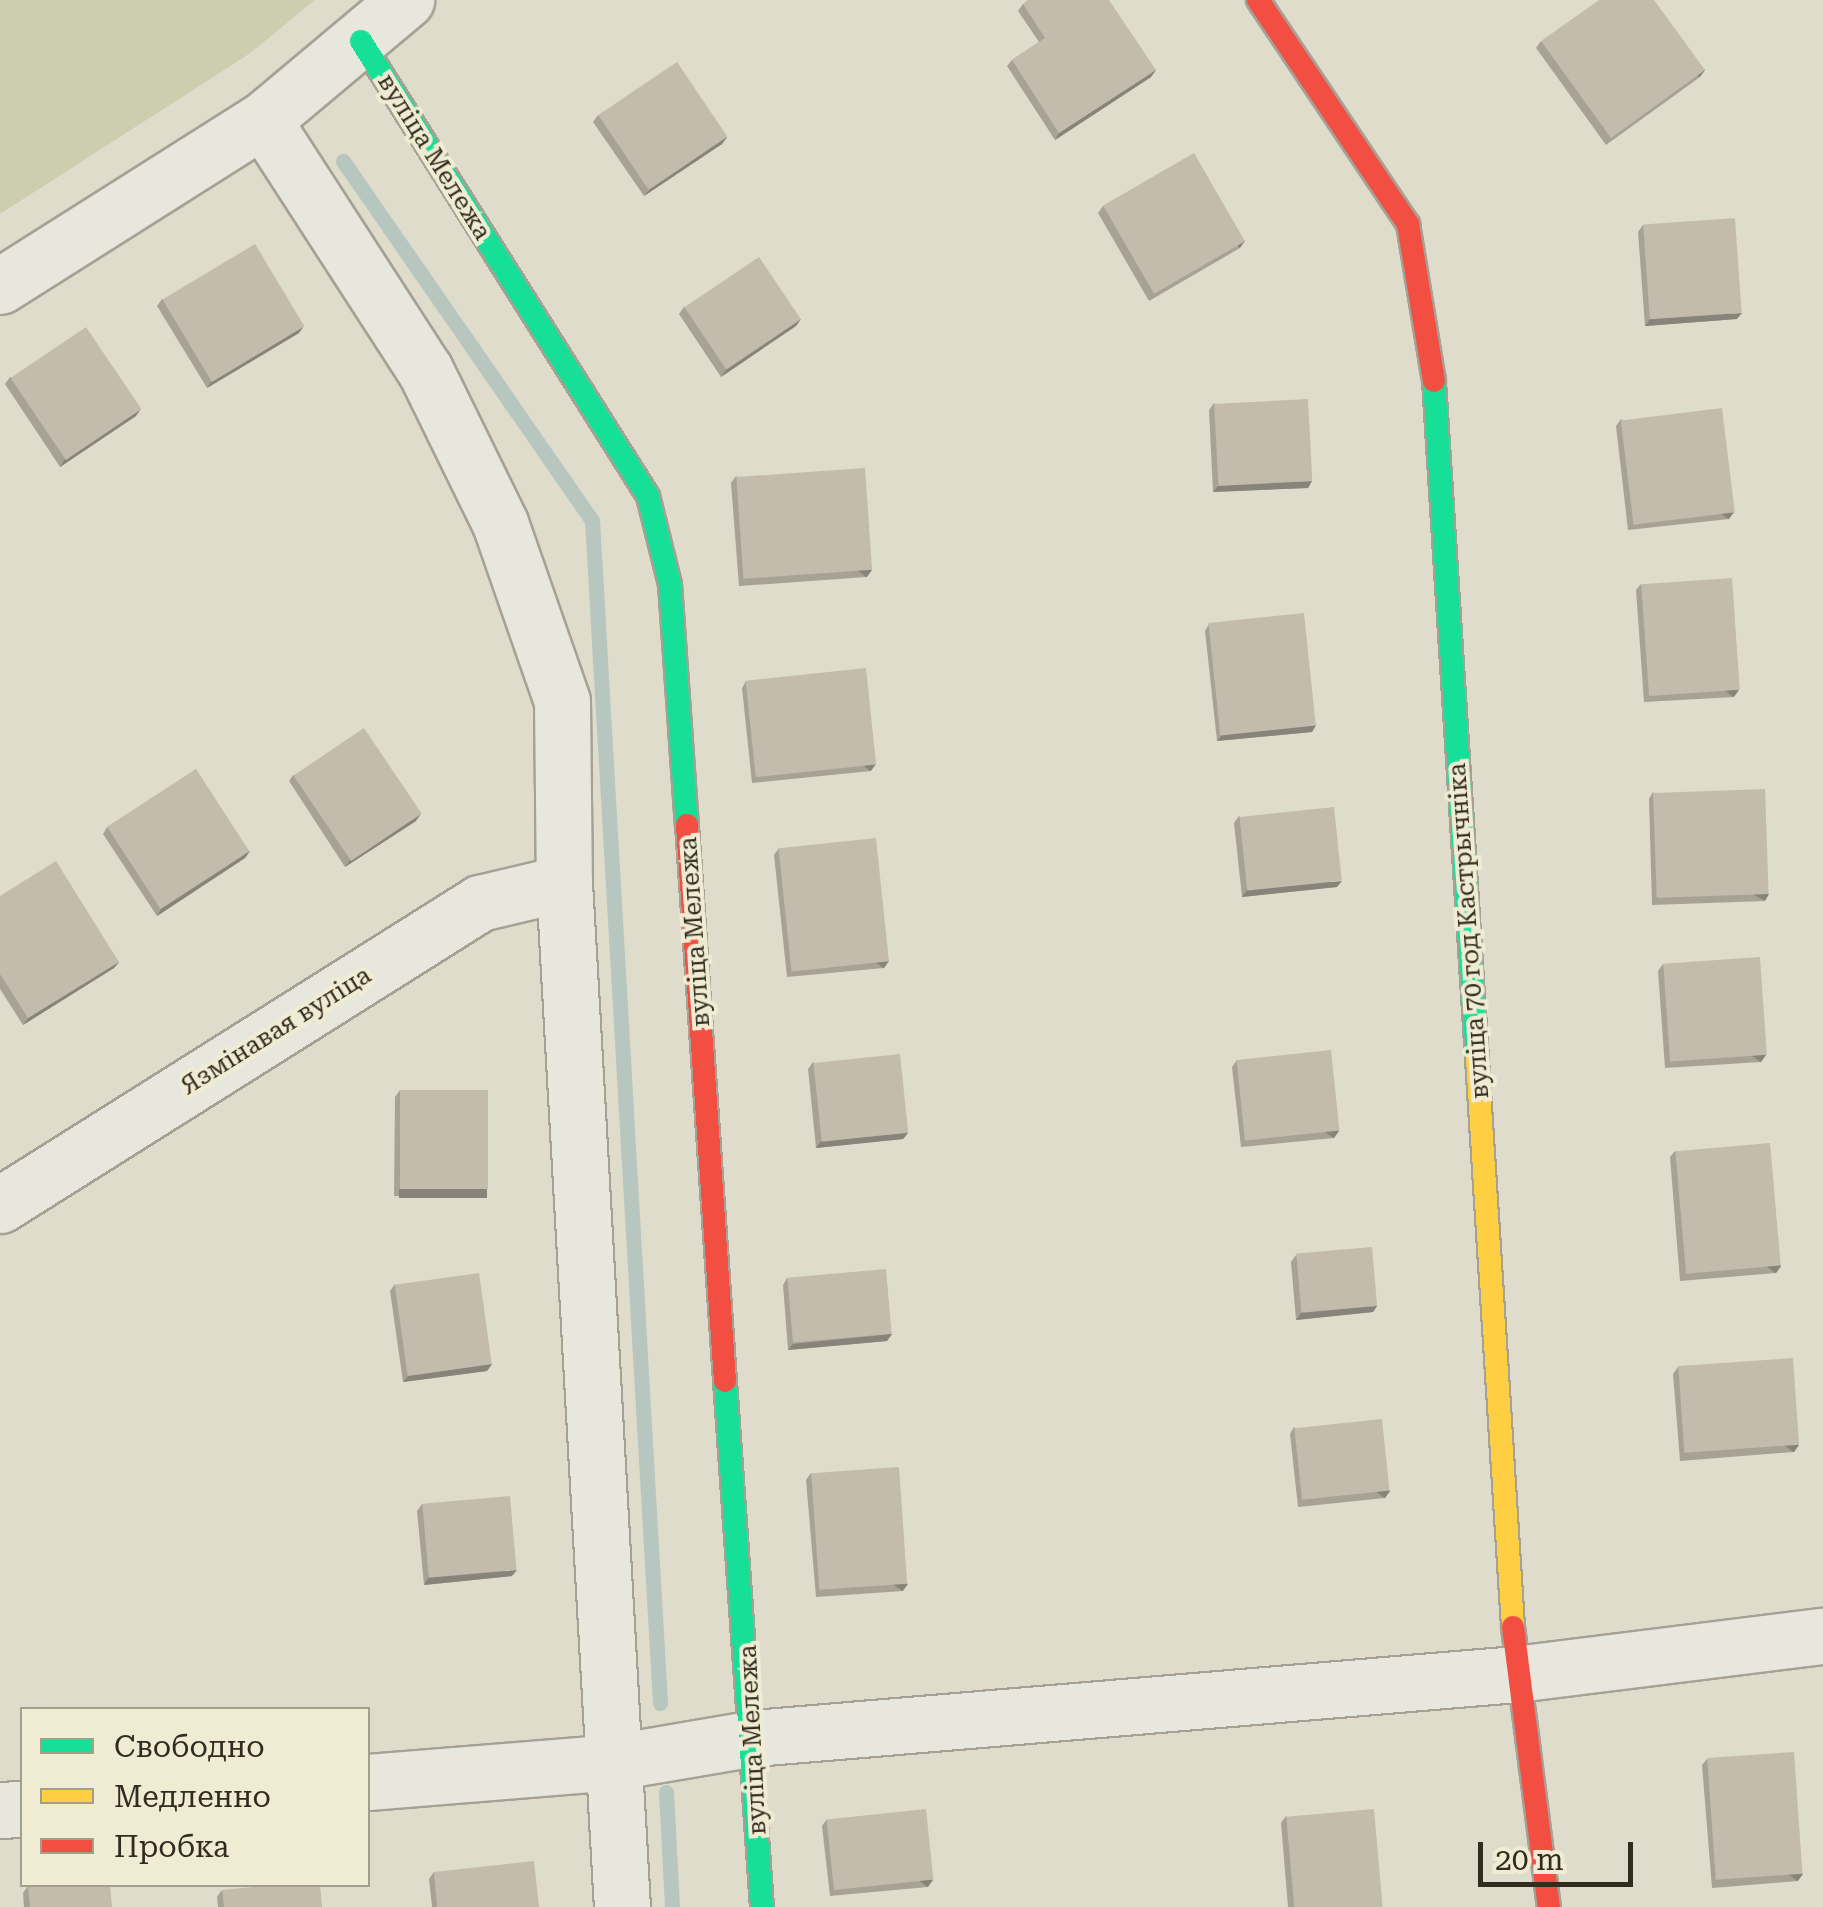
<!DOCTYPE html>
<html>
<head>
<meta charset="utf-8">
<style>
	body { margin:0 }
	#map { position:relative; width:1823px; height:1907px; overflow:hidden; background:#e0dccc; font-family:"Roboto Serif",serif }
	div>[style] { position:absolute }
	.green>* { inset:0; background:#cbcfb0 }
	.stream>* { height:15px; margin:-7.5px; padding:0 7.5px; transform-origin:7.5px; border-radius:7.5px; background:#b7c6be }
	.roads { filter:drop-shadow(2px 0 #a5a195) drop-shadow(-2px 0 #a5a195) drop-shadow(0 2px #a5a195) drop-shadow(0 -2px #a5a195) }
	.street>* { height:55px; margin:-27.5px; padding:0 27.5px; transform-origin:27.5px; border-radius:27.5px; background:#e8e7dd }
	.fast>* { height:22px; margin:-11px; padding:0 11px; transform-origin:11px; border-radius:11px; background:#16e098 }
	.slow>* { height:22px; margin:-11px; padding:0 11px; transform-origin:11px; border-radius:11px; background:#ffcf43 }
	.jam>* { height:22px; margin:-11px; padding:0 11px; transform-origin:11px; border-radius:11px; background:#f24e42 }
	.wall>* { inset:0; background:#a8a295 }
	.shaded-wall>* { inset:0; background:#888479; transform-origin:0 0 }
	.building>* { inset:0; background:#c3bcad; transform-origin:0 0 }
	span { translate:-50% -50%; white-space:nowrap; text-align:center; line-height:1.15; -webkit-text-stroke:8px #f0ecd3; paint-order:stroke }
	.street-label { font-size:25px; color:#322b1f }
	.legend { position:absolute; left:20px; top:1707px; width:350px; height:180px; box-sizing:border-box; background:#f0ecd3; border:2px solid #a49f8b; margin:0; padding:12px 18px; list-style:none; font-size:30px; color:#322b1f }
	.legend li { display:flex; align-items:center; gap:20px; height:50px }
	.legend b { width:50px; border:2px solid #a49f8b }
	.scale { position:absolute; left:1478px; top:1842px; width:155px; height:45px; box-sizing:border-box; border:5px solid #322b1f; border-top:0; padding-left:12px; font-size:30px; line-height:35px; white-space:nowrap; color:#322b1f; -webkit-text-stroke:8px #f0ecd3; paint-order:stroke }
</style>
</head>
<body>
<div id="map">
	<div class="green">
		<i style="clip-path:polygon(0 0,315px 0,249px 54px,0 214px)"></i>
	</div>
	<div class="stream">
		<i style="left:343px;top:161px;width:437px;rotate:55.3deg"></i>
		<i style="left:592px;top:520px;width:1185px;rotate:86.71deg"></i>
		<i style="left:666px;top:1792px;width:115px;rotate:87deg"></i>
	</div>
	<div class="roads">
		<div class="street">
			<i style="left:263px;top:120px;width:298px;rotate:57.1deg"></i>
			<i style="left:425px;top:370px;width:170px;rotate:63.9deg"></i>
			<i style="left:500px;top:523px;width:188px;rotate:70.8deg"></i>
			<i style="left:562px;top:701px;width:182px;rotate:89.4deg"></i>
			<i style="left:564px;top:883px;width:1026px;rotate:86.76deg"></i>
			<i style="left:0;top:286px;width:311px;rotate:-32.3deg"></i>
			<i style="left:263px;top:120px;width:187px;rotate:-40deg"></i>
			<i style="left:0;top:1205px;width:567px;rotate:-32.18deg"></i>
			<i style="left:480px;top:903px;width:86px;rotate:-13.4deg"></i>
			<i style="left:368px;top:1782px;width:247px;rotate:-4.6deg"></i>
			<i style="left:614px;top:1762px;width:142px;rotate:-9.7deg"></i>
			<i style="left:754px;top:1738px;width:765px;rotate:-4.8deg"></i>
			<i style="left:1516px;top:1674px;width:309px;rotate:-7.1deg"></i>
			<i style="left:0;top:1810px;width:22px;rotate:-3deg"></i>
		</div>
		<div class="fast">
			<i style="left:361px;top:41px;width:538px;rotate:57.76deg"></i>
			<i style="left:648px;top:496px;width:91px;rotate:76deg"></i>
			<i style="left:670px;top:584px;width:242px;rotate:86deg"></i>
			<i style="left:1434px;top:381px;width:679px;rotate:86.37deg"></i>
			<i style="left:725px;top:1381px;width:527px;rotate:85.98deg"></i>
		</div>
		<div class="slow">
			<i style="left:1477px;top:1059px;width:569px;rotate:86.37deg"></i>
		</div>
		<div class="jam">
			<i style="left:1258px;top:0;width:270px;rotate:56.2deg"></i>
			<i style="left:1408px;top:224px;width:159px;rotate:80.6deg"></i>
			<i style="left:687px;top:825px;width:557px;rotate:86.09deg"></i>
			<i style="left:1513px;top:1627px;width:282px;rotate:82.7deg"></i>
		</div>
	</div>
	<div class="wall">
		<i style="clip-path:polygon(1023px 4px,1156px 70px,1151px 77px,1055px 140px,1007px 66px,1012px 60px,1039px 42px,1018px 11px)"></i>
		<i style="clip-path:polygon(1541px 41px,1705px 70px,1700px 77px,1606px 145px,1536px 48px)"></i>
		<i style="clip-path:polygon(598px 115px,727px 137px,722px 144px,644px 196px,593px 122px)"></i>
		<i style="clip-path:polygon(1103px 206px,1240px 248px,1149px 301px,1098px 213px)"></i>
		<i style="clip-path:polygon(1643px 225px,1737px 319px,1645px 326px,1638px 232px)"></i>
		<i style="clip-path:polygon(162px 299px,299px 333px,207px 388px,157px 306px)"></i>
		<i style="clip-path:polygon(684px 307px,801px 319px,796px 326px,721px 377px,679px 314px)"></i>
		<i style="clip-path:polygon(10px 377px,136px 416px,60px 467px,5px 384px)"></i>
		<i style="clip-path:polygon(1214px 403px,1312px 481px,1308px 488px,1213px 492px,1209px 410px)"></i>
		<i style="clip-path:polygon(1621px 419px,1734px 512px,1729px 519px,1628px 530px,1616px 426px)"></i>
		<i style="clip-path:polygon(736px 476px,867px 577px,739px 586px,731px 483px)"></i>
		<i style="clip-path:polygon(1641px 584px,1734px 697px,1644px 702px,1636px 590px)"></i>
		<i style="clip-path:polygon(1209px 624px,1316px 725px,1312px 732px,1217px 741px,1205px 631px)"></i>
		<i style="clip-path:polygon(746px 681px,871px 771px,752px 783px,742px 688px)"></i>
		<i style="clip-path:polygon(293px 775px,416px 821px,345px 867px,289px 781px)"></i>
		<i style="clip-path:polygon(1653px 792px,1765px 901px,1652px 905px,1649px 799px)"></i>
		<i style="clip-path:polygon(1239px 816px,1337px 887px,1242px 897px,1234px 823px)"></i>
		<i style="clip-path:polygon(107px 827px,250px 851px,245px 858px,157px 916px,103px 834px)"></i>
		<i style="clip-path:polygon(779px 848px,889px 961px,884px 968px,787px 977px,774px 855px)"></i>
		<i style="clip-path:polygon(0 896px,119px 962px,114px 968px,23px 1025px,0 989px)"></i>
		<i style="clip-path:polygon(1663px 964px,1766px 1055px,1761px 1062px,1665px 1068px,1658px 971px)"></i>
		<i style="clip-path:polygon(1237px 1060px,1339px 1131px,1334px 1138px,1241px 1147px,1232px 1067px)"></i>
		<i style="clip-path:polygon(813px 1062px,908px 1133px,903px 1139px,816px 1148px,808px 1069px)"></i>
		<i style="clip-path:polygon(400px 1090px,487px 1189px,482px 1196px,394px 1196px,395px 1097px)"></i>
		<i style="clip-path:polygon(1675px 1151px,1781px 1266px,1776px 1273px,1680px 1281px,1670px 1157px)"></i>
		<i style="clip-path:polygon(1296px 1255px,1377px 1306px,1373px 1312px,1296px 1320px,1291px 1262px)"></i>
		<i style="clip-path:polygon(787px 1278px,892px 1334px,887px 1341px,788px 1350px,783px 1285px)"></i>
		<i style="clip-path:polygon(395px 1284px,492px 1364px,487px 1371px,403px 1382px,390px 1291px)"></i>
		<i style="clip-path:polygon(1678px 1367px,1799px 1445px,1794px 1452px,1680px 1461px,1673px 1374px)"></i>
		<i style="clip-path:polygon(1294px 1427px,1390px 1491px,1385px 1498px,1298px 1507px,1290px 1434px)"></i>
		<i style="clip-path:polygon(811px 1473px,903px 1591px,816px 1597px,806px 1480px)"></i>
		<i style="clip-path:polygon(422px 1504px,512px 1576px,424px 1585px,417px 1511px)"></i>
		<i style="clip-path:polygon(1707px 1759px,1798px 1881px,1712px 1888px,1702px 1765px)"></i>
		<i style="clip-path:polygon(1286px 1816px,1382px 1907px,1288px 1907px,1281px 1823px)"></i>
		<i style="clip-path:polygon(827px 1819px,928px 1887px,830px 1896px,822px 1826px)"></i>
		<i style="clip-path:polygon(434px 1872px,539px 1907px,432px 1907px,429px 1879px)"></i>
		<i style="clip-path:polygon(28px 1886px,112px 1907px,24px 1907px,23px 1893px)"></i>
		<i style="clip-path:polygon(222px 1890px,322px 1907px,218px 1907px,217px 1897px)"></i>
	</div>
	<div class="shaded-wall">
		<i style="clip-path:polygon(1156px 70px,1151px 77px,1055px 140px,1059px 133px)"></i>
		<i style="left:1705px;top:70px;width:9px;height:116px;rotate:126deg"></i>
		<i style="clip-path:polygon(727px 137px,722px 144px,644px 196px,649px 190px)"></i>
		<i style="left:1245px;top:241px;width:9px;height:105px;rotate:126deg"></i>
		<i style="clip-path:polygon(1742px 313px,1737px 319px,1645px 326px,1650px 319px)"></i>
		<i style="clip-path:polygon(801px 319px,796px 326px,721px 377px,726px 370px)"></i>
		<i style="clip-path:polygon(304px 326px,299px 333px,207px 388px,211px 382px)"></i>
		<i style="clip-path:polygon(141px 409px,136px 416px,60px 467px,64px 460px)"></i>
		<i style="clip-path:polygon(1312px 481px,1308px 488px,1213px 492px,1218px 486px)"></i>
		<i style="left:1734px;top:512px;width:9px;height:102px;rotate:126deg"></i>
		<i style="left:872px;top:570px;width:9px;height:129px;rotate:126deg"></i>
		<i style="left:1739px;top:690px;width:9px;height:91px;rotate:126deg"></i>
		<i style="clip-path:polygon(1316px 725px,1312px 732px,1217px 741px,1222px 735px)"></i>
		<i style="left:876px;top:764px;width:9px;height:121px;rotate:126deg"></i>
		<i style="clip-path:polygon(421px 814px,416px 821px,345px 867px,350px 860px)"></i>
		<i style="clip-path:polygon(250px 851px,245px 858px,157px 916px,161px 909px)"></i>
		<i style="clip-path:polygon(1342px 881px,1337px 887px,1242px 897px,1247px 890px)"></i>
		<i style="left:1769px;top:894px;width:8px;height:112px;rotate:120deg"></i>
		<i style="left:889px;top:961px;width:9px;height:97px;rotate:126deg"></i>
		<i style="clip-path:polygon(119px 962px,114px 968px,23px 1025px,28px 1018px)"></i>
		<i style="left:1766px;top:1055px;width:9px;height:96px;rotate:126deg"></i>
		<i style="left:1339px;top:1131px;width:9px;height:94px;rotate:126deg"></i>
		<i style="clip-path:polygon(908px 1133px,903px 1139px,816px 1148px,821px 1141px)"></i>
		<i style="left:399px;top:1189px;width:88px;height:9px"></i>
		<i style="left:1781px;top:1266px;width:9px;height:96px;rotate:126deg"></i>
		<i style="clip-path:polygon(1377px 1306px,1373px 1312px,1296px 1320px,1301px 1313px)"></i>
		<i style="clip-path:polygon(892px 1334px,887px 1341px,788px 1350px,793px 1344px)"></i>
		<i style="clip-path:polygon(492px 1364px,487px 1371px,403px 1382px,408px 1376px)"></i>
		<i style="left:1799px;top:1445px;width:9px;height:114px;rotate:126deg"></i>
		<i style="left:1390px;top:1491px;width:9px;height:88px;rotate:126deg"></i>
		<i style="clip-path:polygon(517px 1570px,512px 1576px,424px 1585px,428px 1578px)"></i>
		<i style="left:908px;top:1584px;width:9px;height:87px;rotate:126deg"></i>
		<i style="left:1803px;top:1874px;width:9px;height:86px;rotate:126deg"></i>
		<i style="left:933px;top:1880px;width:9px;height:99px;rotate:126deg"></i>
	</div>
	<div class="building">
		<i style="clip-path:polygon(1028px 0,1109px 0,1156px 70px,1059px 133px,1012px 60px,1045px 38px,1023px 4px)"></i>
		<i style="clip-path:polygon(1599px 0,1654px 0,1705px 70px,1611px 138px,1541px 41px)"></i>
		<i style="left:677px;top:62px;width:90px;height:95px;rotate:56deg"></i>
		<i style="left:1194px;top:153px;width:102px;height:105px;rotate:60deg"></i>
		<i style="left:1735px;top:218px;width:95px;height:92px;rotate:86deg"></i>
		<i style="left:255px;top:244px;width:96px;height:108px;rotate:59deg"></i>
		<i style="left:759px;top:257px;width:75px;height:90px;rotate:56deg"></i>
		<i style="left:86px;top:327px;width:99px;height:91px;rotate:56deg"></i>
		<i style="left:1308px;top:399px;width:82px;height:94px;rotate:87deg"></i>
		<i style="left:1722px;top:408px;width:105px;height:102px;rotate:83deg"></i>
		<i style="left:865px;top:468px;width:102px;height:129px;rotate:86deg"></i>
		<i style="left:1732px;top:578px;width:112px;height:91px;rotate:86deg"></i>
		<i style="left:1304px;top:613px;width:113px;height:96px;rotate:84deg"></i>
		<i style="left:866px;top:668px;width:97px;height:121px;rotate:84deg"></i>
		<i style="left:364px;top:728px;width:103px;height:85px;rotate:56deg"></i>
		<i style="left:196px;top:769px;width:98px;height:106px;rotate:57deg"></i>
		<i style="left:1765px;top:789px;width:105px;height:112px;rotate:88deg"></i>
		<i style="left:1334px;top:807px;width:74px;height:95px;rotate:84deg"></i>
		<i style="left:876px;top:838px;width:124px;height:98px;rotate:84deg"></i>
		<i style="clip-path:polygon(56px 861px,119px 962px,28px 1018px,0 974px,0 896px)"></i>
		<i style="left:1760px;top:957px;width:98px;height:97px;rotate:86deg"></i>
		<i style="left:1331px;top:1050px;width:81px;height:95px;rotate:84deg"></i>
		<i style="left:900px;top:1054px;width:79px;height:87px;rotate:84deg"></i>
		<i style="left:400px;top:1090px;width:88px;height:99px"></i>
		<i style="left:1770px;top:1143px;width:123px;height:95px;rotate:85deg"></i>
		<i style="left:1372px;top:1247px;width:59px;height:76px;rotate:85deg"></i>
		<i style="left:886px;top:1269px;width:65px;height:99px;rotate:85deg"></i>
		<i style="left:479px;top:1273px;width:92px;height:85px;rotate:82deg"></i>
		<i style="left:1793px;top:1358px;width:87px;height:115px;rotate:86deg"></i>
		<i style="left:1382px;top:1419px;width:72px;height:88px;rotate:84deg"></i>
		<i style="left:899px;top:1467px;width:117px;height:88px;rotate:86deg"></i>
		<i style="left:510px;top:1496px;width:74px;height:88px;rotate:85deg"></i>
		<i style="left:1794px;top:1752px;width:122px;height:87px;rotate:86deg"></i>
		<i style="left:926px;top:1809px;width:71px;height:100px;rotate:84deg"></i>
		<i style="left:1374px;top:1809px;width:98px;height:88px;rotate:85deg"></i>
		<i style="clip-path:polygon(534px 1861px,539px 1907px,437px 1907px,434px 1872px)"></i>
		<i style="clip-path:polygon(49px 1884px,110px 1884px,112px 1907px,30px 1907px,28px 1886px)"></i>
		<i style="clip-path:polygon(284px 1884px,320px 1884px,322px 1907px,224px 1907px,222px 1890px)"></i>
	</div>
	<div class="street-label">
		<span style="left:434px;top:157px;rotate:58deg">вуліца Мележа</span>
		<span style="left:1469px;top:931px;rotate:-94deg">вуліца 70 год Кастрычніка</span>
		<span style="left:695px;top:932px;rotate:-94deg">вуліца Мележа</span>
		<span style="left:276px;top:1031px;rotate:-32deg">Язмінавая вуліца</span>
		<span style="left:753px;top:1740px;rotate:-93deg">вуліца Мележа</span>
	</div>
	<ul class="legend">
	<li><b style="height:12px;background:#16e098"></b>Свободно</li>
	<li><b style="height:12px;background:#ffcf43"></b>Медленно</li>
	<li><b style="height:12px;background:#f24e42"></b>Пробка</li>
	</ul>
	<div class="scale">20 m</div>
</div>
</body>
</html>
